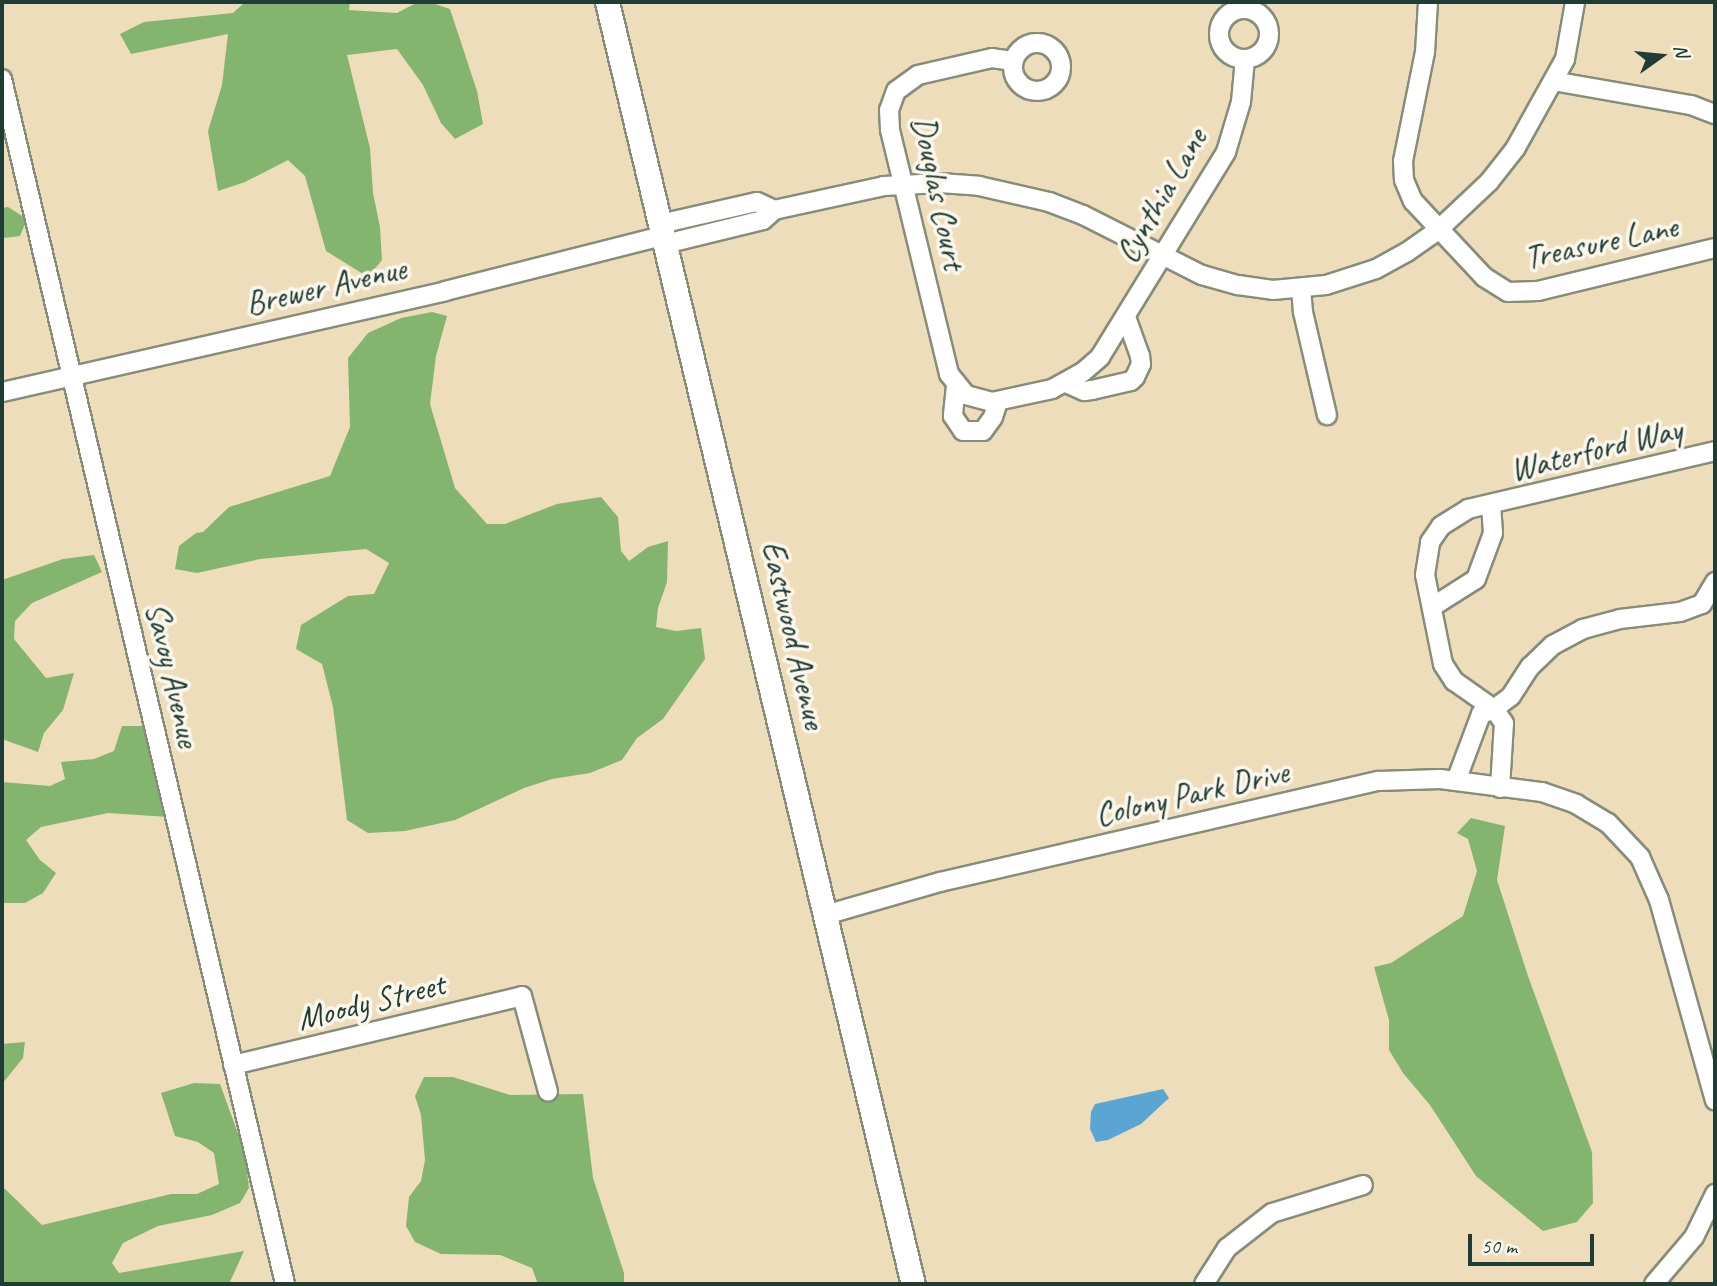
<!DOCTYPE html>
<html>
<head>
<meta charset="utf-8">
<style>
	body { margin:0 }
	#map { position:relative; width:1717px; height:1286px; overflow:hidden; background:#edb; font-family:Caveat,sans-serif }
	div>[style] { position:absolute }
	.forest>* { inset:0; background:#84b56e }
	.water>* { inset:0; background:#5ba5d3 }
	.roads { filter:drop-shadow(2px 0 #868d78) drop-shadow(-2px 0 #868d78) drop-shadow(0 2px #868d78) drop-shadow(0 -2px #868d78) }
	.minor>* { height:18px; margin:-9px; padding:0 9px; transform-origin:9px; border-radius:9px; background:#fff }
	.minor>.ring { margin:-9px; padding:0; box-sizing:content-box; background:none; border:18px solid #fff; border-radius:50% }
	.tertiary>* { height:23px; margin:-11.5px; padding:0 11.5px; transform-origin:11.5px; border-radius:11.5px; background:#fff }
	span { translate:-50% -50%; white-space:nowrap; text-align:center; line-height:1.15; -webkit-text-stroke:7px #fbf7ec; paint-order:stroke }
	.street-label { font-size:33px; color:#1f3d34 }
	.frame { position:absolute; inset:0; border:4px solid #1f3d34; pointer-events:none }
	.north { position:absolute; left:1626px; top:21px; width:70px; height:70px; -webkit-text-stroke:5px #fbf7ec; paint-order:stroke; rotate:75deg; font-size:19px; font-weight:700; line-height:28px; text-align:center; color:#1f3d34 }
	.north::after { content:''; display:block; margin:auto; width:24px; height:32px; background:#1f3d34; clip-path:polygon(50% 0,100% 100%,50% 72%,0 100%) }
	.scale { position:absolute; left:1468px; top:1234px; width:126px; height:32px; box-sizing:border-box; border:4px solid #1f3d34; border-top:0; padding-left:9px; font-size:21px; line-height:24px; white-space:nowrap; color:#1f3d34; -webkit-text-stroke:5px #fbf7ec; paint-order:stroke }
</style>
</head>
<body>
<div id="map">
	<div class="forest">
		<i style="clip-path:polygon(245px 2px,350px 2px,349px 10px,397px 13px,418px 2px,429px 2px,450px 9px,477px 91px,483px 124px,455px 139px,441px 123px,423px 85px,397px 49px,347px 55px,370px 148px,373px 193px,380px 227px,382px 260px,368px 277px,326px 251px,305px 176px,288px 160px,245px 182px,218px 191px,208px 131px,222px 85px,228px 34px,131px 54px,120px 34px,144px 22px,233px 13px)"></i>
		<i style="clip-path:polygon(8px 207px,27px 219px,20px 236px,4px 238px,2px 208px)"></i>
		<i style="clip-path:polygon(432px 312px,447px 316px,436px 356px,430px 404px,455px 488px,487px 524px,505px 524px,557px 504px,601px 497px,618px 517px,621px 551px,629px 561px,648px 547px,668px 541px,667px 582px,658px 608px,656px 627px,676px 631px,701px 628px,705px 659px,663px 719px,637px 738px,622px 760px,590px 773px,552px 779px,524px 788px,455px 820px,405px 831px,368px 833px,347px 820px,333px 707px,322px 664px,296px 649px,301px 625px,348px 596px,374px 594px,389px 563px,366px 549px,260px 559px,197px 573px,175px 569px,179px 546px,196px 533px,203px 532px,229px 507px,330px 476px,350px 427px,348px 358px,368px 333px,401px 318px)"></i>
		<i style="clip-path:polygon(94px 555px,102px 572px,32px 603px,15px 621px,14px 639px,46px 678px,74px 673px,63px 710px,44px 733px,38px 752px,2px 739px,2px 580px,63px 559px)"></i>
		<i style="clip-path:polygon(122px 726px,145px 726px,169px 817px,108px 813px,41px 827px,26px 840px,40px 860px,56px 873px,43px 893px,25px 903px,2px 903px,2px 782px,50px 786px,65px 779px,61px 762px,94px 759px,114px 751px)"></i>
		<i style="clip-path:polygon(1471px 818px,1505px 826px,1497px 880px,1528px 976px,1592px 1152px,1593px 1203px,1577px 1222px,1543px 1231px,1476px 1176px,1430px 1105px,1403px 1073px,1389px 1050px,1389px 1020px,1374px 967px,1391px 963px,1463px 916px,1477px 871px,1468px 839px,1457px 833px)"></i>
		<i style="clip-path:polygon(25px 1042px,23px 1058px,2px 1084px,2px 1044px)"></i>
		<i style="clip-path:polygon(424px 1077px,453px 1077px,510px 1095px,583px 1094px,593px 1178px,624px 1273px,624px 1284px,538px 1284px,532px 1268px,500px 1255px,441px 1254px,415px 1242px,406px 1226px,409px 1197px,421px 1181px,425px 1160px,421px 1115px,415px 1096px)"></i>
		<i style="clip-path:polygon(194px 1083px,220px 1084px,245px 1153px,249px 1188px,240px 1203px,212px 1215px,158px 1226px,123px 1243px,112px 1263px,119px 1273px,244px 1251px,229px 1284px,2px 1284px,2px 1186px,42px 1225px,171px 1194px,197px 1194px,219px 1184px,214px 1153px,198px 1142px,175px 1136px,161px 1093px)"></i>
	</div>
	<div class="water">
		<i style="clip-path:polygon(1163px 1089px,1169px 1098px,1141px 1124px,1108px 1140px,1096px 1142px,1090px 1129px,1091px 1112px,1095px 1104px)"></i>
	</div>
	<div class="roads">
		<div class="minor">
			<i style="left:1428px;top:2px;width:50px;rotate:93.4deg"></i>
			<i style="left:1425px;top:52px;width:111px;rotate:101.4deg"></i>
			<i style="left:1403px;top:161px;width:19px;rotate:87deg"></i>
			<i style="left:1404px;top:180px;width:23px;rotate:67deg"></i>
			<i style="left:1413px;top:201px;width:104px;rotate:46.9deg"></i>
			<i style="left:1484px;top:277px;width:28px;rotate:32deg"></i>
			<i style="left:1508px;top:292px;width:30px;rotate:-2deg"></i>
			<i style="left:1538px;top:291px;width:182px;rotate:-13.7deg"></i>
			<i class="ring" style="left:1219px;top:9px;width:32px;height:32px"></i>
			<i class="ring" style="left:1013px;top:43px;width:30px;height:30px"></i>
			<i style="left:1013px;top:61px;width:21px;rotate:-172deg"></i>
			<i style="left:992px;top:58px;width:76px;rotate:167.1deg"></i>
			<i style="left:918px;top:75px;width:27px;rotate:144deg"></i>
			<i style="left:896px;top:91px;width:20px;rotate:110deg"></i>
			<i style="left:889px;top:110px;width:20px;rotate:87deg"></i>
			<i style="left:890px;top:130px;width:251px;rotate:76.4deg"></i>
			<i style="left:949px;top:374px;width:27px;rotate:51deg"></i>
			<i style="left:966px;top:395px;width:27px;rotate:15deg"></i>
			<i style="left:992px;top:402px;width:61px;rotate:-12.2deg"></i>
			<i style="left:1052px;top:389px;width:35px;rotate:-29deg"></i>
			<i style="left:1083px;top:372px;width:23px;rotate:-41deg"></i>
			<i style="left:1100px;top:357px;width:241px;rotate:-58.4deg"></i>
			<i style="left:1226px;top:152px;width:52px;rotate:-73.3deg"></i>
			<i style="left:1241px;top:102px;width:43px;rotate:-84.7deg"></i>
			<i style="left:2px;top:79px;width:1238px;rotate:76.78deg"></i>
			<i style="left:1553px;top:81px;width:140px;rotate:9.9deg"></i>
			<i style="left:1691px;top:105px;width:26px;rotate:21deg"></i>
			<i style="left:660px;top:224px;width:99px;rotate:-12.8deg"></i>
			<i style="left:757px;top:202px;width:19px;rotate:25deg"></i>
			<i style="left:774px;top:210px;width:113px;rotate:-12.3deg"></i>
			<i style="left:884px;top:186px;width:56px;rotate:-3.1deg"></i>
			<i style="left:940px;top:183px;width:39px;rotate:4deg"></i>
			<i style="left:979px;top:186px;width:72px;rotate:12.9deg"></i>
			<i style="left:1049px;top:202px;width:36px;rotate:21deg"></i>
			<i style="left:1083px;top:215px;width:133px;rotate:26.8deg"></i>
			<i style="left:1202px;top:275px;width:37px;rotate:16deg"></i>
			<i style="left:1238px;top:285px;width:35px;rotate:8deg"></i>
			<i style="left:1273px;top:290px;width:53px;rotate:-5.4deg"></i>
			<i style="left:1326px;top:285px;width:52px;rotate:-17.7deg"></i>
			<i style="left:1376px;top:269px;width:35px;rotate:-29deg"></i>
			<i style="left:1407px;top:252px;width:38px;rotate:-35deg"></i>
			<i style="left:1438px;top:230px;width:70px;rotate:-43.3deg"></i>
			<i style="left:1489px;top:182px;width:42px;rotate:-51.8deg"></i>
			<i style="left:1515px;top:149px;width:103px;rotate:-60.9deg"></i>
			<i style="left:1565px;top:59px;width:58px;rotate:-80deg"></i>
			<i style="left:665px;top:244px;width:101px;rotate:-13.8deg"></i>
			<i style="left:763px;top:220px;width:15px;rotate:-42deg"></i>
			<i style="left:1301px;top:289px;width:23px;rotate:85deg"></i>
			<i style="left:1303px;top:312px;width:106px;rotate:76.9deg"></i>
			<i style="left:1066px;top:383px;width:20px;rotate:24deg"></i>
			<i style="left:1084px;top:391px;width:8px;rotate:-7deg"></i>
			<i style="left:1092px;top:390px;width:40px;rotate:-13deg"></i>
			<i style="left:1131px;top:381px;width:6px;rotate:-45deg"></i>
			<i style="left:1135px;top:377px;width:14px;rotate:-65deg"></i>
			<i style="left:1141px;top:364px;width:8px;rotate:-97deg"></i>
			<i style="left:1140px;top:356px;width:41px;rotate:-109.7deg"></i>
			<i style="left:956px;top:386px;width:30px;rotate:96deg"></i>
			<i style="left:953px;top:416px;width:18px;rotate:56deg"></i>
			<i style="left:963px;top:431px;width:20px"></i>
			<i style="left:983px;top:431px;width:17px;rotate:-54deg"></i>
			<i style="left:993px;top:417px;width:16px;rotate:-72deg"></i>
			<i style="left:2px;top:392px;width:454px;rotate:-12.8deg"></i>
			<i style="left:445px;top:291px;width:225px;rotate:-14.2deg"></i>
			<i style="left:1432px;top:607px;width:52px;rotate:-32.5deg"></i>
			<i style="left:1476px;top:579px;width:49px;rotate:-69.7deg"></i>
			<i style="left:1493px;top:533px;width:27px;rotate:-94deg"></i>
			<i style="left:1456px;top:781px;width:72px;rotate:-69.5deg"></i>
			<i style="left:1481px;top:714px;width:14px;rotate:-21deg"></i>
			<i style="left:1494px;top:709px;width:21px;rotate:-37deg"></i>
			<i style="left:1511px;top:696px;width:35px;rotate:-57deg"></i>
			<i style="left:1530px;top:667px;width:32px;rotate:-44deg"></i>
			<i style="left:1553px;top:645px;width:34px;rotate:-28deg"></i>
			<i style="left:1583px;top:629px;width:38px;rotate:-15deg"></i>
			<i style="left:1620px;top:619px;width:60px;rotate:-6.7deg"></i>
			<i style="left:1680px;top:612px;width:23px;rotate:-20deg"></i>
			<i style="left:1702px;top:604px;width:26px;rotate:-59deg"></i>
			<i style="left:1500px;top:788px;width:65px;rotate:-86.5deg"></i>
			<i style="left:1504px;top:723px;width:17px;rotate:-126deg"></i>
			<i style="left:1494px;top:709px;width:49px;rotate:-145deg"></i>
			<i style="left:1454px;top:681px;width:20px;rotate:-123deg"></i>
			<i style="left:1443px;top:664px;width:91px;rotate:-101.4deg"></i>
			<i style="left:1425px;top:575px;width:33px;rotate:-81deg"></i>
			<i style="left:1430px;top:542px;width:19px;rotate:-55deg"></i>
			<i style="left:1441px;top:526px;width:32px;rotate:-32deg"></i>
			<i style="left:1468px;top:509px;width:254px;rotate:-13.2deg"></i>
			<i style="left:825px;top:915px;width:120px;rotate:-16deg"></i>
			<i style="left:940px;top:882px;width:450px;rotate:-13deg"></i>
			<i style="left:1379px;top:781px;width:61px;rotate:-1.9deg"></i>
			<i style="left:1440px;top:779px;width:103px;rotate:7.3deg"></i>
			<i style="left:1542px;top:792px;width:36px;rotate:19deg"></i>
			<i style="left:1576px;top:804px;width:37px;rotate:31deg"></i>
			<i style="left:1608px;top:823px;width:47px;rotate:46.7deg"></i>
			<i style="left:1640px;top:857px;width:47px;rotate:66.2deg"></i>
			<i style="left:1659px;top:900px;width:208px;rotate:74.4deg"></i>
			<i style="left:233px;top:1065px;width:297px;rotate:-13.4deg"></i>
			<i style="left:522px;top:996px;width:99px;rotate:74.8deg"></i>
			<i style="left:1204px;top:1284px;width:43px;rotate:-57.4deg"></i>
			<i style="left:1227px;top:1248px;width:57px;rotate:-37.9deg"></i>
			<i style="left:1272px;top:1213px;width:95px;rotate:-17.1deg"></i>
			<i style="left:1654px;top:1284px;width:62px;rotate:-49.6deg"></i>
			<i style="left:1694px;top:1237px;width:48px;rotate:-64deg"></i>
		</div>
		<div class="tertiary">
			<i style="left:607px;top:2px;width:1318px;rotate:76.58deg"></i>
		</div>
	</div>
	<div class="street-label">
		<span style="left:938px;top:193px;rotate:78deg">Douglas Court</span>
		<span style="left:1162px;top:196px;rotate:-60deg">Cynthia Lane</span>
		<span style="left:1601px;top:243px;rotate:-12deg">Treasure Lane</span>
		<span style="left:326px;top:287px;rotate:-13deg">Brewer Avenue</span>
		<span style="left:1596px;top:450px;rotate:-14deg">Waterford Way</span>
		<span style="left:793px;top:635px;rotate:77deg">Eastwood Avenue</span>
		<span style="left:172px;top:675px;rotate:77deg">Savoy Avenue</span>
		<span style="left:1192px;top:794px;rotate:-13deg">Colony Park Drive</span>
		<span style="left:371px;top:1002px;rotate:-14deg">Moody Street</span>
	</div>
	<div class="frame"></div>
	<div class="north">N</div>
	<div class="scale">50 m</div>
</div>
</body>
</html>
